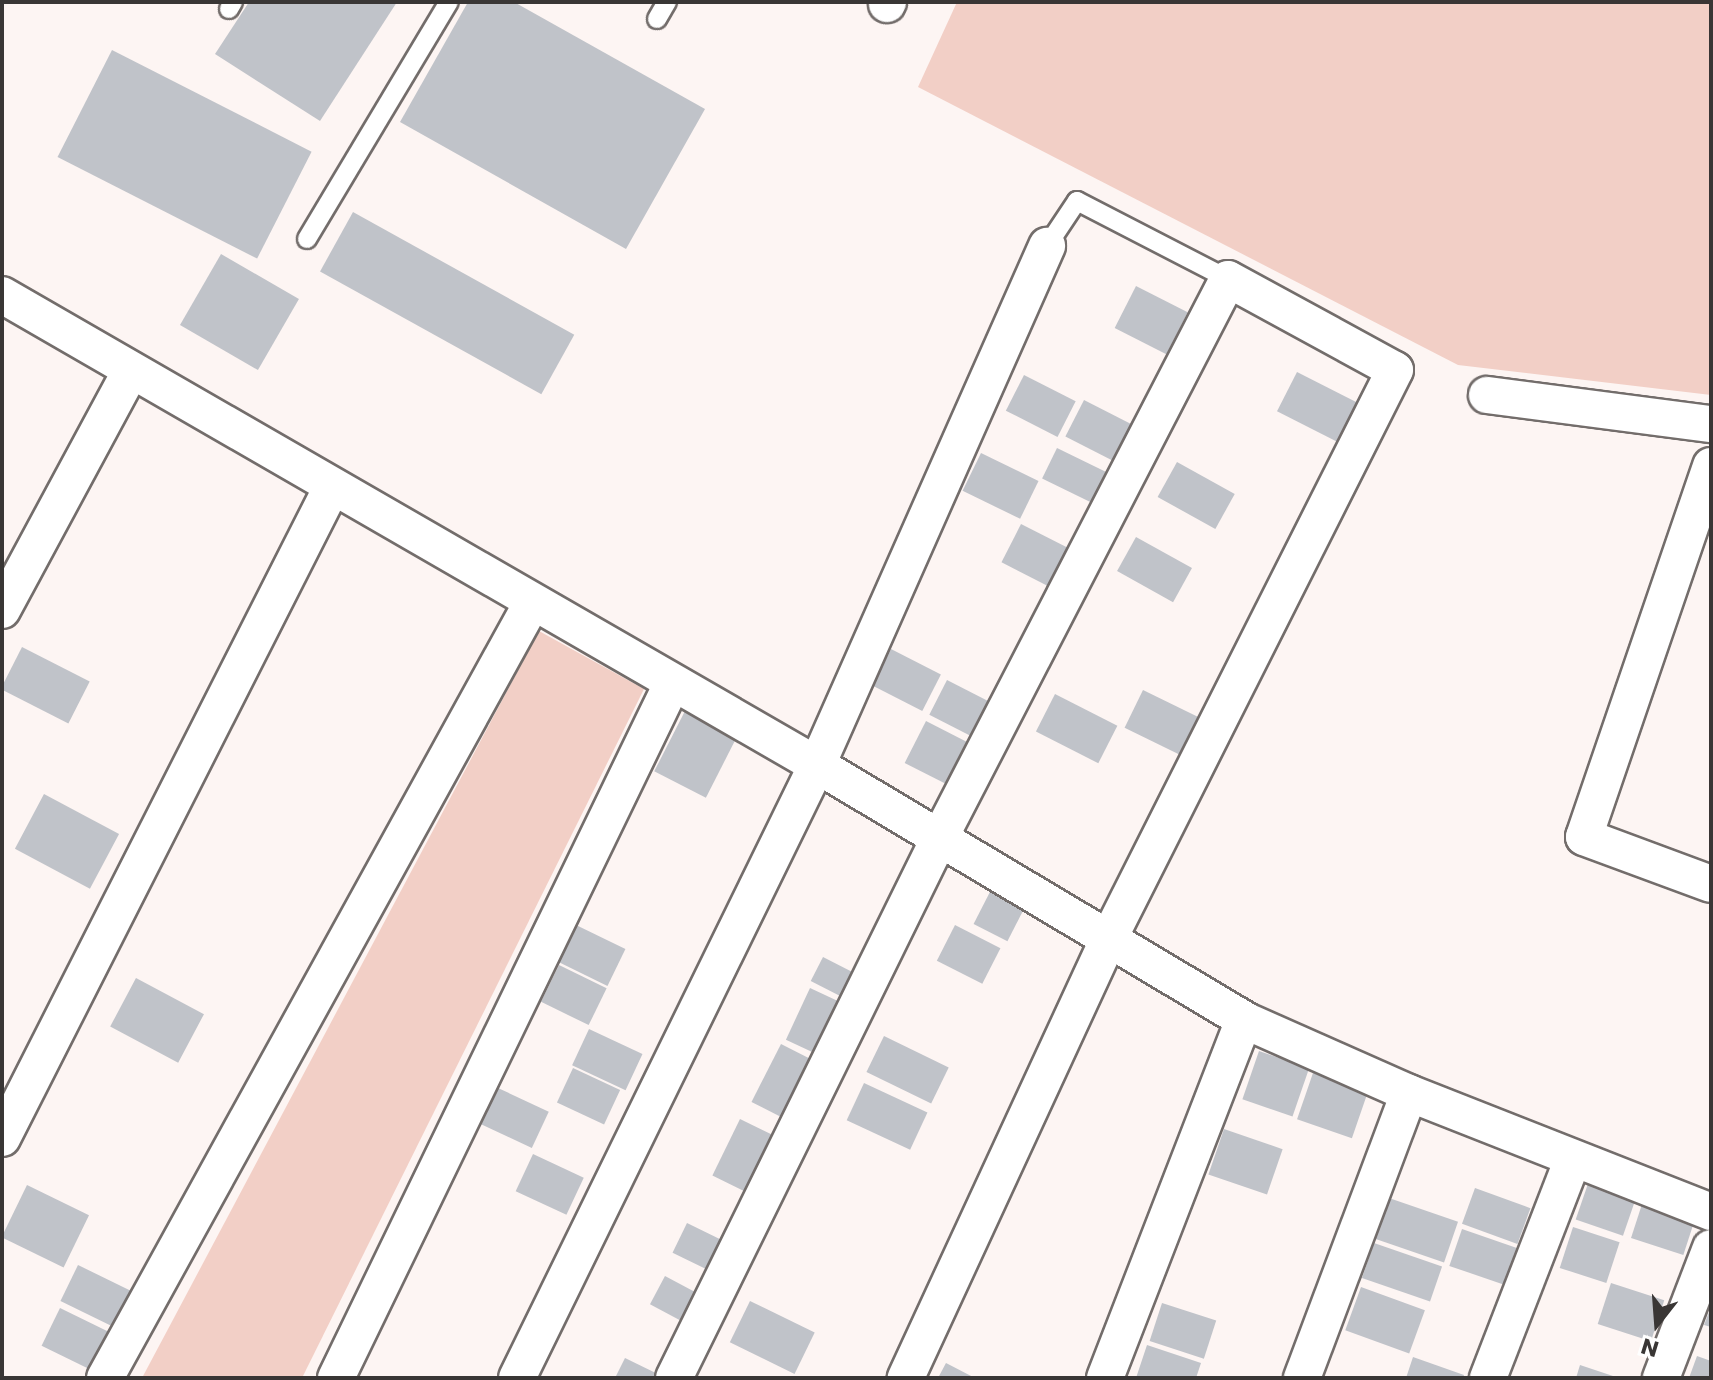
<!DOCTYPE html>
<html>
<head>
<meta charset="utf-8">
<style>
	body { margin:0 }
	#map { position:relative; width:1713px; height:1380px; overflow:hidden; background:#fdf5f3; font-family:Poppins,sans-serif }
	div>[style] { position:absolute }
	.green>* { inset:0; background:#f2cfc6 }
	.building>* { inset:0; background:#c0c3c9; transform-origin:0 0 }
	.roads { filter:drop-shadow(2px 0 #736d6b) drop-shadow(-2px 0 #736d6b) drop-shadow(0 2px #736d6b) drop-shadow(0 -2px #736d6b) }
	.service>* { height:18px; margin:-9px; padding:0 9px; transform-origin:9px; border-radius:9px; background:#fff }
	.minor>* { height:36px; margin:-18px; padding:0 18px; transform-origin:18px; border-radius:18px; background:#fff }
	span { translate:-50% -50%; white-space:nowrap; text-align:center; line-height:1.15; -webkit-text-stroke:6px #fff; paint-order:stroke }
	.frame { position:absolute; inset:0; border:4px solid #393635; pointer-events:none }
	.north { position:absolute; left:1617px; top:1284px; width:80px; height:80px; -webkit-text-stroke:6px #fff; paint-order:stroke; rotate:197deg; font-size:22px; font-weight:700; line-height:32px; text-align:center; color:#393635 }
	.north::after { content:''; display:block; margin:auto; width:28px; height:36px; background:#393635; clip-path:polygon(50% 0,100% 100%,50% 72%,0 100%) }
</style>
</head>
<body>
<div id="map">
	<div class="green">
		<i style="clip-path:polygon(957px 2px,1711px 2px,1711px 395px,1458px 365px,918px 87px)"></i>
		<i style="clip-path:polygon(539px 631px,644px 689px,302px 1378px,142px 1378px)"></i>
	</div>
	<div class="building">
		<i style="clip-path:polygon(249px 2px,397px 2px,320px 121px,215px 54px)"></i>
		<i style="clip-path:polygon(468px 2px,514px 2px,705px 109px,626px 249px,400px 122px)"></i>
		<i style="left:112px;top:50px;width:224px;height:120px;rotate:27deg"></i>
		<i style="left:353px;top:212px;width:253px;height:68px;rotate:29deg"></i>
		<i style="left:221px;top:254px;width:90px;height:82px;rotate:30deg"></i>
		<i style="left:1136px;top:286px;width:58px;height:47px;rotate:27deg"></i>
		<i style="left:1297px;top:372px;width:68px;height:44px;rotate:27deg"></i>
		<i style="left:1024px;top:375px;width:58px;height:40px;rotate:27deg"></i>
		<i style="left:1084px;top:400px;width:55px;height:41px;rotate:27deg"></i>
		<i style="left:1057px;top:448px;width:57px;height:34px;rotate:26deg"></i>
		<i style="left:981px;top:453px;width:64px;height:42px;rotate:26deg"></i>
		<i style="left:1177px;top:462px;width:66px;height:40px;rotate:29deg"></i>
		<i style="left:1021px;top:524px;width:63px;height:43px;rotate:27deg"></i>
		<i style="left:1136px;top:537px;width:64px;height:39px;rotate:29deg"></i>
		<i style="left:22px;top:647px;width:76px;height:47px;rotate:27deg"></i>
		<i style="left:891px;top:649px;width:56px;height:41px;rotate:27deg"></i>
		<i style="left:947px;top:680px;width:51px;height:39px;rotate:27deg"></i>
		<i style="left:1143px;top:690px;width:66px;height:42px;rotate:26deg"></i>
		<i style="left:1055px;top:694px;width:70px;height:42px;rotate:27deg"></i>
		<i style="left:686px;top:709px;width:58px;height:70px;rotate:27deg"></i>
		<i style="left:926px;top:721px;width:51px;height:47px;rotate:27deg"></i>
		<i style="left:44px;top:794px;width:85px;height:62px;rotate:28deg"></i>
		<i style="left:994px;top:884px;width:38px;height:45px;rotate:27deg"></i>
		<i style="left:576px;top:925px;width:55px;height:41px;rotate:26deg"></i>
		<i style="left:955px;top:925px;width:51px;height:40px;rotate:27deg"></i>
		<i style="left:823px;top:957px;width:45px;height:27px;rotate:27deg"></i>
		<i style="left:559px;top:965px;width:53px;height:41px;rotate:26deg"></i>
		<i style="left:136px;top:978px;width:77px;height:55px;rotate:28deg"></i>
		<i style="left:810px;top:988px;width:42px;height:57px;rotate:25deg"></i>
		<i style="left:589px;top:1029px;width:59px;height:40px;rotate:25deg"></i>
		<i style="left:884px;top:1036px;width:72px;height:40px;rotate:26deg"></i>
		<i style="left:781px;top:1044px;width:42px;height:65px;rotate:27deg"></i>
		<i style="left:1259px;top:1051px;width:53px;height:51px;rotate:19deg"></i>
		<i style="left:573px;top:1068px;width:52px;height:38px;rotate:25deg"></i>
		<i style="left:1313px;top:1073px;width:58px;height:49px;rotate:19deg"></i>
		<i style="left:864px;top:1083px;width:70px;height:41px;rotate:25deg"></i>
		<i style="left:498px;top:1088px;width:56px;height:40px;rotate:25deg"></i>
		<i style="left:740px;top:1119px;width:48px;height:63px;rotate:26deg"></i>
		<i style="left:1224px;top:1129px;width:62px;height:48px;rotate:19deg"></i>
		<i style="left:533px;top:1154px;width:56px;height:41px;rotate:25deg"></i>
		<i style="left:1591px;top:1175px;width:50px;height:47px;rotate:19deg"></i>
		<i style="left:27px;top:1185px;width:69px;height:58px;rotate:26deg"></i>
		<i style="left:1475px;top:1188px;width:59px;height:38px;rotate:20deg"></i>
		<i style="left:1389px;top:1198px;width:73px;height:43px;rotate:19deg"></i>
		<i style="left:1644px;top:1198px;width:55px;height:42px;rotate:18deg"></i>
		<i style="left:687px;top:1223px;width:46px;height:33px;rotate:26deg"></i>
		<i style="left:1573px;top:1227px;width:49px;height:43px;rotate:18deg"></i>
		<i style="left:1462px;top:1229px;width:58px;height:39px;rotate:19deg"></i>
		<i style="left:1374px;top:1243px;width:72px;height:37px;rotate:19deg"></i>
		<i style="left:78px;top:1265px;width:70px;height:40px;rotate:26deg"></i>
		<i style="left:665px;top:1276px;width:43px;height:32px;rotate:28deg"></i>
		<i style="left:1611px;top:1283px;width:56px;height:43px;rotate:18deg"></i>
		<i style="left:1361px;top:1287px;width:68px;height:46px;rotate:20deg"></i>
		<i style="left:750px;top:1301px;width:72px;height:46px;rotate:26deg"></i>
		<i style="left:1162px;top:1303px;width:57px;height:40px;rotate:18deg"></i>
		<i style="clip-path:polygon(1711px 1307px,1711px 1327px,1704px 1325px)"></i>
		<i style="left:60px;top:1308px;width:66px;height:42px;rotate:26deg"></i>
		<i style="clip-path:polygon(1147px 1345px,1201px 1363px,1196px 1378px,1136px 1378px)"></i>
		<i style="clip-path:polygon(1697px 1356px,1711px 1361px,1711px 1378px,1689px 1378px)"></i>
		<i style="clip-path:polygon(1413px 1357px,1464px 1375px,1463px 1378px,1406px 1378px)"></i>
		<i style="clip-path:polygon(625px 1358px,666px 1378px,615px 1378px)"></i>
		<i style="clip-path:polygon(946px 1363px,975px 1378px,938px 1378px)"></i>
		<i style="clip-path:polygon(1580px 1365px,1616px 1377px,1616px 1378px,1576px 1378px)"></i>
	</div>
	<div class="roads">
		<div class="service">
			<i style="left:229px;top:9px;width:8px;rotate:-60deg"></i>
			<i style="left:657px;top:19px;width:20px;rotate:-60deg"></i>
			<i style="left:307px;top:239px;width:276px;rotate:-59.1deg"></i>
			<i style="left:1047px;top:246px;width:54px;rotate:-56.3deg"></i>
			<i style="left:1077px;top:201px;width:170px;rotate:27.3deg"></i>
		</div>
		<div class="minor">
			<i style="left:887px;top:4px;width:2px;rotate:-63deg"></i>
			<i style="left:2px;top:295px;width:941px;rotate:29.97deg"></i>
			<i style="left:817px;top:765px;width:497px;rotate:30.8deg"></i>
			<i style="left:1244px;top:1020px;width:180px;rotate:23.9deg"></i>
			<i style="left:1409px;top:1093px;width:325px;rotate:21.5deg"></i>
			<i style="left:1487px;top:395px;width:226px;rotate:7.4deg"></i>
			<i style="left:1711px;top:466px;width:392px;rotate:108.9deg"></i>
			<i style="left:1584px;top:837px;width:135px;rotate:20.3deg"></i>
			<i style="left:2px;top:610px;width:272px;rotate:-61.7deg"></i>
			<i style="left:2px;top:1138px;width:730px;rotate:-63.12deg"></i>
			<i style="left:105px;top:1378px;width:885px;rotate:-61.15deg"></i>
			<i style="left:336px;top:1378px;width:771px;rotate:-64.17deg"></i>
			<i style="left:517px;top:1378px;width:682px;rotate:-63.92deg"></i>
			<i style="left:817px;top:765px;width:568px;rotate:-66.1deg"></i>
			<i style="left:674px;top:1378px;width:601px;rotate:-63.82deg"></i>
			<i style="left:939px;top:839px;width:630px;rotate:-62.7deg"></i>
			<i style="left:1228px;top:279px;width:190px;rotate:28.6deg"></i>
			<i style="left:1395px;top:370px;width:636px;rotate:116.73deg"></i>
			<i style="left:1109px;top:938px;width:485px;rotate:114.8deg"></i>
			<i style="left:1105px;top:1378px;width:384px;rotate:-68.8deg"></i>
			<i style="left:1302px;top:1378px;width:304px;rotate:-69.4deg"></i>
			<i style="left:1488px;top:1378px;width:235px;rotate:-68.8deg"></i>
			<i style="left:1661px;top:1378px;width:139px;rotate:-69deg"></i>
		</div>
	</div>
	<div class="frame"></div>
	<div class="north">N</div>
</div>
</body>
</html>
